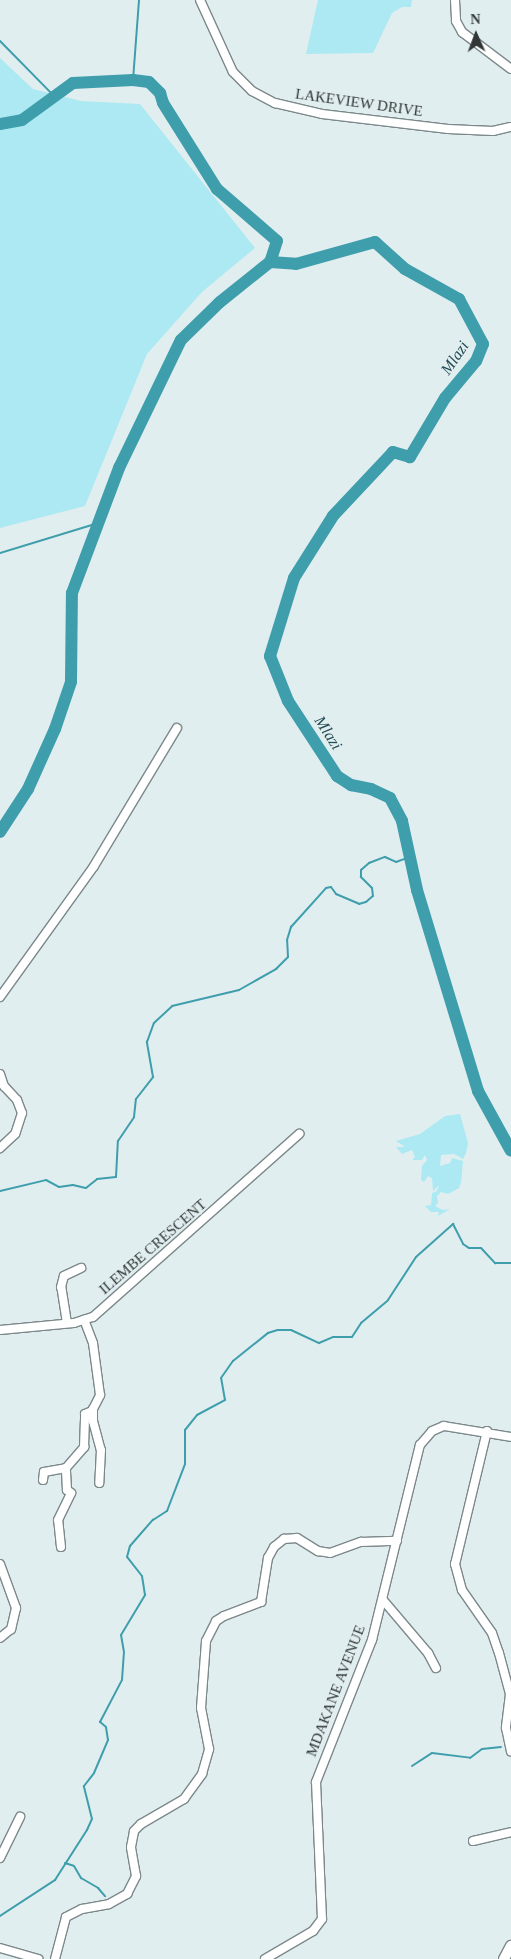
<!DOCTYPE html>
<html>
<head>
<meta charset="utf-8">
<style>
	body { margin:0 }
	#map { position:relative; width:511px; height:1959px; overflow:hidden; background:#e1eef0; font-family:"Times New Roman",serif }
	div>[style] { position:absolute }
	.green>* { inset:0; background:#ade9f3 }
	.stream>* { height:2px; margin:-1px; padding:0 1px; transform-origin:1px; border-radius:1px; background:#3e9eac }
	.river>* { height:12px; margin:-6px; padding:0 6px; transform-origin:6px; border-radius:6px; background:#3e9eac }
	.roads { filter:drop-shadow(1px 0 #7c888a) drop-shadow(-1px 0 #7c888a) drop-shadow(0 1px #7c888a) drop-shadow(0 -1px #7c888a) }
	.minor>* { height:8px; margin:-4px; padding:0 4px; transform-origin:4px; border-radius:4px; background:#fff }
	.tertiary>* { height:10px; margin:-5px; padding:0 5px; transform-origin:5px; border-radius:5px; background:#fff }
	span { translate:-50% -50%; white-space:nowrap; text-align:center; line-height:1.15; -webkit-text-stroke:4px #e1eef0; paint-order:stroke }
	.street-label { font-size:15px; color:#313637 }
	.water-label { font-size:16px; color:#234d54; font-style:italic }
	.north { position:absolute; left:451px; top:10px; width:50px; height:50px; -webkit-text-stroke:4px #e1eef0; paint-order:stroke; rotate:358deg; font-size:14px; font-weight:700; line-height:20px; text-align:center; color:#313637 }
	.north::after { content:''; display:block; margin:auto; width:18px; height:22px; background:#313637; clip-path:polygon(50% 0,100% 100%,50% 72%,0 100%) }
</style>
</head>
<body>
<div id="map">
	<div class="green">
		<i style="clip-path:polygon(318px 0,412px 0,411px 7px,402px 7px,392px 13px,373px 53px,306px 54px)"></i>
		<i style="clip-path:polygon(0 58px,33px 89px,81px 101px,140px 104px,255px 248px,202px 292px,147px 354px,85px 506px,0 528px)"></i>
		<i style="clip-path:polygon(460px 1114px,468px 1143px,466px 1153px,463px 1159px,454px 1154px,441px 1155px,440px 1166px,450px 1163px,452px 1158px,463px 1161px,461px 1183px,459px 1188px,448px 1194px,441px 1192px,437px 1196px,438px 1203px,435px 1206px,443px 1210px,450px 1209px,438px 1216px,439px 1212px,431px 1212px,425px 1206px,431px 1205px,432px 1193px,437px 1191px,439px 1185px,433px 1191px,432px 1178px,428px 1176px,424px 1182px,421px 1180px,422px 1166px,427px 1160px,425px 1155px,422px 1160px,412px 1160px,415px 1157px,412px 1150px,402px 1154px,396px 1147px,405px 1147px,396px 1141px,420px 1134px,445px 1116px)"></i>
	</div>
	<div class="stream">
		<i style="left:0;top:41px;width:78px;rotate:45.5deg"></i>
		<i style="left:133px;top:80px;width:80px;rotate:-85.7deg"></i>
		<i style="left:0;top:553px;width:102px;rotate:-17deg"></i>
		<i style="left:0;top:1191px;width:47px;rotate:-13.4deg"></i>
		<i style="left:46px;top:1180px;width:15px;rotate:28deg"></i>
		<i style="left:59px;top:1187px;width:14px;rotate:-8deg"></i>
		<i style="left:73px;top:1185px;width:13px;rotate:13deg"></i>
		<i style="left:86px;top:1188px;width:14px;rotate:-39deg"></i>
		<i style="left:97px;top:1179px;width:19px;rotate:-6deg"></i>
		<i style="left:116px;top:1177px;width:36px;rotate:-87deg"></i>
		<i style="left:118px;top:1141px;width:29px;rotate:-56deg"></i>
		<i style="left:134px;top:1117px;width:18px;rotate:-84deg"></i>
		<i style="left:136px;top:1099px;width:28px;rotate:-52deg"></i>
		<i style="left:153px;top:1077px;width:36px;rotate:-100deg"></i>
		<i style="left:147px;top:1042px;width:20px;rotate:-70deg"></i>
		<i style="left:154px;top:1023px;width:25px;rotate:-43deg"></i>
		<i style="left:172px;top:1006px;width:69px;rotate:-13.4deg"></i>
		<i style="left:239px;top:990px;width:43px;rotate:-29.6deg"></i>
		<i style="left:276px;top:969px;width:17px;rotate:-45deg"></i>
		<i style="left:288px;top:957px;width:17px;rotate:-93deg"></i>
		<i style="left:287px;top:940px;width:14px;rotate:-73deg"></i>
		<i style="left:291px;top:927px;width:52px;rotate:-48.1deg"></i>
		<i style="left:326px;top:888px;width:5px;rotate:-11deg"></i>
		<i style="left:331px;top:887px;width:9px;rotate:54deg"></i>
		<i style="left:336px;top:894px;width:25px;rotate:23deg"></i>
		<i style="left:359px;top:904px;width:7px;rotate:-16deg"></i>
		<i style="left:366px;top:902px;width:9px;rotate:-41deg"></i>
		<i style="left:373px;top:896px;width:8px;rotate:-97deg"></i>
		<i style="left:372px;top:888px;width:16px;rotate:-135deg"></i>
		<i style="left:361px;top:877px;width:7px;rotate:-90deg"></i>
		<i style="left:361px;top:870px;width:11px;rotate:-41deg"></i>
		<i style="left:369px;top:863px;width:17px;rotate:-21deg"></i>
		<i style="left:385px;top:857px;width:12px;rotate:24deg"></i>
		<i style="left:396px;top:862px;width:15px;rotate:-20deg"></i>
		<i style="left:124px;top:1652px;width:17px;rotate:-100deg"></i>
		<i style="left:121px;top:1635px;width:47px;rotate:-59deg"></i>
		<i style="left:145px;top:1595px;width:19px;rotate:-99deg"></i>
		<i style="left:142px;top:1576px;width:24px;rotate:-128deg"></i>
		<i style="left:127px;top:1557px;width:11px;rotate:-75deg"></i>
		<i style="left:130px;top:1546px;width:35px;rotate:-49deg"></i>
		<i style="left:153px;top:1520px;width:17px;rotate:-33deg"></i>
		<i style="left:167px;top:1511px;width:50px;rotate:-69deg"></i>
		<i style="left:185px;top:1464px;width:34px;rotate:-90deg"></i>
		<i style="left:185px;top:1430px;width:19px;rotate:-51deg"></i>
		<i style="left:197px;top:1415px;width:32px;rotate:-28deg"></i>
		<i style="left:225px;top:1400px;width:22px;rotate:-100deg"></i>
		<i style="left:221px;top:1378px;width:21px;rotate:-55deg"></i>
		<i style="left:233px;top:1361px;width:45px;rotate:-38.7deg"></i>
		<i style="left:268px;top:1333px;width:10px;rotate:-17deg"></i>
		<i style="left:278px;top:1330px;width:13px"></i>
		<i style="left:291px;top:1330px;width:31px;rotate:25deg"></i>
		<i style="left:319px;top:1343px;width:15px;rotate:-23deg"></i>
		<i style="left:333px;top:1337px;width:19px"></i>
		<i style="left:352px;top:1337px;width:17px;rotate:-57deg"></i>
		<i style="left:361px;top:1323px;width:35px;rotate:-40deg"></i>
		<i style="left:388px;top:1300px;width:51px;rotate:-56.9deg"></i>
		<i style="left:416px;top:1257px;width:50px;rotate:-41.7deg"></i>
		<i style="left:453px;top:1224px;width:22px;rotate:63deg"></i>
		<i style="left:463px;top:1244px;width:7px;rotate:34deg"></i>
		<i style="left:469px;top:1248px;width:12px"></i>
		<i style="left:481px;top:1248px;width:21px;rotate:47deg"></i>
		<i style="left:495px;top:1263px;width:16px"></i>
		<i style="left:412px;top:1766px;width:24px;rotate:-33deg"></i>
		<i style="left:432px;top:1753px;width:38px;rotate:7deg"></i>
		<i style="left:470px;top:1758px;width:15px;rotate:-37deg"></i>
		<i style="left:482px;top:1749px;width:19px;rotate:-6deg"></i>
		<i style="left:65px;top:1863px;width:9px;rotate:18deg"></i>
		<i style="left:74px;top:1866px;width:14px;rotate:60deg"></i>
		<i style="left:81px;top:1878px;width:20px;rotate:30deg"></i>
		<i style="left:98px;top:1888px;width:11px;rotate:49deg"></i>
		<i style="left:0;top:1916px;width:66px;rotate:-33.2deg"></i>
		<i style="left:55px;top:1880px;width:59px;rotate:-57.4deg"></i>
		<i style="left:87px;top:1830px;width:12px;rotate:-66deg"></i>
		<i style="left:92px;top:1819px;width:34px;rotate:-104deg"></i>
		<i style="left:84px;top:1786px;width:16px;rotate:-52deg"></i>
		<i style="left:94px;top:1773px;width:36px;rotate:-67deg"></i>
		<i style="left:108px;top:1740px;width:13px;rotate:-99deg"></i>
		<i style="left:106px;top:1727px;width:8px;rotate:-140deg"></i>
		<i style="left:100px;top:1722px;width:47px;rotate:-62.4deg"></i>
		<i style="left:122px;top:1680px;width:27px;rotate:-86deg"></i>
	</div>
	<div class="river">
		<i style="left:0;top:124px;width:22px;rotate:-10deg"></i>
		<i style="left:22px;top:120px;width:63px;rotate:-36deg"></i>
		<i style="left:73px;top:83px;width:60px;rotate:-2.9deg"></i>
		<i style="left:133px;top:80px;width:16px;rotate:7deg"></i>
		<i style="left:149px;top:82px;width:16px;rotate:45deg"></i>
		<i style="left:160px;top:93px;width:10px;rotate:73deg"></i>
		<i style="left:163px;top:103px;width:102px;rotate:57.9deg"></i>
		<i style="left:217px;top:189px;width:79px;rotate:40.9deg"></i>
		<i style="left:277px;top:241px;width:22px;rotate:108deg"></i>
		<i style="left:0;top:832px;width:51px;rotate:-56.9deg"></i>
		<i style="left:28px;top:789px;width:66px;rotate:-65.8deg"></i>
		<i style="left:55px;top:729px;width:50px;rotate:-71.2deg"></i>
		<i style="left:71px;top:682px;width:89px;rotate:-89.4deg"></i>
		<i style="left:72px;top:593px;width:134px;rotate:-69.4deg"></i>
		<i style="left:119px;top:468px;width:142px;rotate:-64.2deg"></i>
		<i style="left:181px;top:340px;width:54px;rotate:-44.3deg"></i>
		<i style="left:220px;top:302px;width:64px;rotate:-38.7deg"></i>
		<i style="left:270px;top:262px;width:26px;rotate:4deg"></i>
		<i style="left:296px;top:264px;width:82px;rotate:-15.6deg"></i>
		<i style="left:375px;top:242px;width:40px;rotate:42deg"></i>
		<i style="left:405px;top:269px;width:62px;rotate:29.1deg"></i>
		<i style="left:459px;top:299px;width:51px;rotate:61.9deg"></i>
		<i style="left:483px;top:344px;width:18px;rotate:112deg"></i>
		<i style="left:476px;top:361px;width:48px;rotate:130deg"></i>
		<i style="left:445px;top:398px;width:69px;rotate:120.7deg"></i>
		<i style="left:410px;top:457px;width:18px;rotate:-164deg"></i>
		<i style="left:393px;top:452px;width:88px;rotate:133.2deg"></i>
		<i style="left:333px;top:516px;width:73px;rotate:122.2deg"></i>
		<i style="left:294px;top:578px;width:82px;rotate:107.1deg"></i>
		<i style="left:270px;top:656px;width:48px;rotate:68.2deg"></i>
		<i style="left:288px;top:701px;width:90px;rotate:56.8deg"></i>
		<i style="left:337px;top:776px;width:17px;rotate:33deg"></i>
		<i style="left:351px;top:785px;width:20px;rotate:11deg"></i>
		<i style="left:371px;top:789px;width:21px;rotate:25deg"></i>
		<i style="left:390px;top:798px;width:26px;rotate:62deg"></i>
		<i style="left:402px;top:821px;width:71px;rotate:77.7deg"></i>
		<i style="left:417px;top:890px;width:210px;rotate:73.1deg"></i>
		<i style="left:478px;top:1091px;width:68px;rotate:61.2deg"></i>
	</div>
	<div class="roads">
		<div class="minor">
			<i style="left:200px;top:0;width:79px;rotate:65.4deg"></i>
			<i style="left:233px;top:72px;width:27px;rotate:45deg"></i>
			<i style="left:252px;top:91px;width:26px;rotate:28deg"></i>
			<i style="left:275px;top:103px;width:48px;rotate:13.2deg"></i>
			<i style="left:322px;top:114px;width:127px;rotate:6.8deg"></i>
			<i style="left:448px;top:129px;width:45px;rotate:2.5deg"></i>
			<i style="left:493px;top:131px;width:18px;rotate:-13deg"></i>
			<i style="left:455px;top:0;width:21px;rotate:87deg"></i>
			<i style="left:456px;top:21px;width:13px;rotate:61deg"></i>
			<i style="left:462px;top:32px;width:61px;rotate:37.1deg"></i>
			<i style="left:0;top:997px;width:161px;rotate:-54.3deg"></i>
			<i style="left:94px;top:866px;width:161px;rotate:-59deg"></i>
			<i style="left:0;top:1074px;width:13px;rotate:72deg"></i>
			<i style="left:4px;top:1086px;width:19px;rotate:47deg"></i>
			<i style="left:17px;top:1100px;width:14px;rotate:69deg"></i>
			<i style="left:22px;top:1113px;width:22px;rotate:108deg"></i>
			<i style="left:15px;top:1134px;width:21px;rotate:137deg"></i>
			<i style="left:67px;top:1323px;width:36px;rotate:-99deg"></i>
			<i style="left:61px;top:1287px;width:11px;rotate:-75deg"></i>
			<i style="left:64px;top:1276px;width:19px;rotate:-25deg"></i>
			<i style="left:0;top:1330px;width:74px;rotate:-5.4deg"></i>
			<i style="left:74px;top:1323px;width:20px;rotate:-18deg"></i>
			<i style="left:93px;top:1317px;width:276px;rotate:-41.6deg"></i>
			<i style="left:93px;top:1409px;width:12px;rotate:90deg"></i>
			<i style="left:93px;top:1421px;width:30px;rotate:75deg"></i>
			<i style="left:101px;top:1450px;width:33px;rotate:93deg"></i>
			<i style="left:487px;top:1431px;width:137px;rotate:103.5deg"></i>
			<i style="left:455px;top:1564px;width:27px;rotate:75deg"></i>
			<i style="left:462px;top:1590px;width:52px;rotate:55.1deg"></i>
			<i style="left:492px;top:1633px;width:21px;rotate:71deg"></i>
			<i style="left:499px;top:1653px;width:42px;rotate:75deg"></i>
			<i style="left:510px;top:1694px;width:34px;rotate:97deg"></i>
			<i style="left:506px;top:1728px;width:24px;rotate:78deg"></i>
			<i style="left:43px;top:1480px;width:8px;rotate:-83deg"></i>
			<i style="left:44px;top:1472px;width:22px;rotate:-10deg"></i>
			<i style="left:66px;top:1468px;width:28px;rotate:-49deg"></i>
			<i style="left:84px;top:1447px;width:33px;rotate:-88deg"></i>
			<i style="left:85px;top:1414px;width:8px;rotate:-23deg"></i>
			<i style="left:92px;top:1411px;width:18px;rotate:-63deg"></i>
			<i style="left:100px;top:1395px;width:52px;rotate:-97.7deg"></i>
			<i style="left:93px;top:1343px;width:25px;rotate:-111deg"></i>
			<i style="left:61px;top:1547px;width:27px;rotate:-96deg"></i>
			<i style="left:58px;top:1520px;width:30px;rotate:-64deg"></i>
			<i style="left:71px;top:1493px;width:5px;rotate:-143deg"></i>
			<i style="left:67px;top:1490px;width:22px;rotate:-93deg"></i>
			<i style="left:0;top:1564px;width:47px;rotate:70deg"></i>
			<i style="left:16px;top:1608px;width:22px;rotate:103deg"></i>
			<i style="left:11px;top:1629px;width:14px;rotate:141deg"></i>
			<i style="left:383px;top:1600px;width:70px;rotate:49.7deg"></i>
			<i style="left:428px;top:1653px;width:17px;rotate:62deg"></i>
			<i style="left:473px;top:1841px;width:39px;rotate:-13deg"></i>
			<i style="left:0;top:1858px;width:46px;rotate:-64deg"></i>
			<i style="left:0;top:1948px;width:40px;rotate:16deg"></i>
			<i style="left:55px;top:1959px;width:43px;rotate:-75.3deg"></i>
			<i style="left:66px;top:1917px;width:18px;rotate:-27deg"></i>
			<i style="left:82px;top:1909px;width:27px;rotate:-10deg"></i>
			<i style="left:109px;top:1904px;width:21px;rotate:-29deg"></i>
			<i style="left:127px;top:1894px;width:20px;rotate:-63deg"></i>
			<i style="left:136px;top:1876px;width:29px;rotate:-100deg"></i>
			<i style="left:131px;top:1847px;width:16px;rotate:-79deg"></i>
			<i style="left:134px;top:1831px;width:10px;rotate:-45deg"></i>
			<i style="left:141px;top:1824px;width:50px;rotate:-30.2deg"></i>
			<i style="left:184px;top:1799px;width:31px;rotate:-54deg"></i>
			<i style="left:202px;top:1774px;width:26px;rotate:-74deg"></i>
			<i style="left:209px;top:1749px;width:42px;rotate:-101deg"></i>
			<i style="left:201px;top:1708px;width:67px;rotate:-85.7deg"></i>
			<i style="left:206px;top:1641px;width:22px;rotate:-63deg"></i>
			<i style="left:216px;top:1621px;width:9px;rotate:-32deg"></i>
			<i style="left:224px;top:1616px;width:40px;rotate:-21deg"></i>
			<i style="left:261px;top:1602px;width:45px;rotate:-81deg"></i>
			<i style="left:268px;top:1558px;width:13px;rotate:-61deg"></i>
			<i style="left:274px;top:1547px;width:13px;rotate:-39deg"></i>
			<i style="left:284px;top:1539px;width:13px;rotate:-4deg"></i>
			<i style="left:297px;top:1538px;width:25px;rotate:32deg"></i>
			<i style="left:318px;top:1551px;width:12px;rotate:9deg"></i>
			<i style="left:330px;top:1553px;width:33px;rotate:-20deg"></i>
			<i style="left:361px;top:1542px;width:36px;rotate:-2deg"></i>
			<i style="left:265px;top:1959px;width:56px;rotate:-30.3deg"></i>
			<i style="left:313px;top:1931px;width:15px;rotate:-53deg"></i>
			<i style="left:322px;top:1919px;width:137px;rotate:-92.5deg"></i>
			<i style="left:316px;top:1782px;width:153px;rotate:-68.5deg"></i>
			<i style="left:372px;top:1640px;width:201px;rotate:-76.2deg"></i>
			<i style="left:420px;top:1445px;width:18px;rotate:-49deg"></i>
			<i style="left:432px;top:1431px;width:13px;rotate:-23deg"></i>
			<i style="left:444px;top:1426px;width:68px;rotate:9.3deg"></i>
		</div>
		<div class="tertiary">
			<i style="left:504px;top:1959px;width:15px;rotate:-62deg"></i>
		</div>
	</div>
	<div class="street-label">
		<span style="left:359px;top:103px;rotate:8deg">LAKEVIEW DRIVE</span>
		<span style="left:153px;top:1247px;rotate:-41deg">ILEMBE CRESCENT</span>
		<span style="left:336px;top:1691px;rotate:-69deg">MDAKANE AVENUE</span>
	</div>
	<div class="water-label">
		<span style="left:455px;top:358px;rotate:-56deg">Mlazi</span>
		<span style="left:328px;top:733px;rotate:57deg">Mlazi</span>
	</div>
	<div class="north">N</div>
</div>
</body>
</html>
